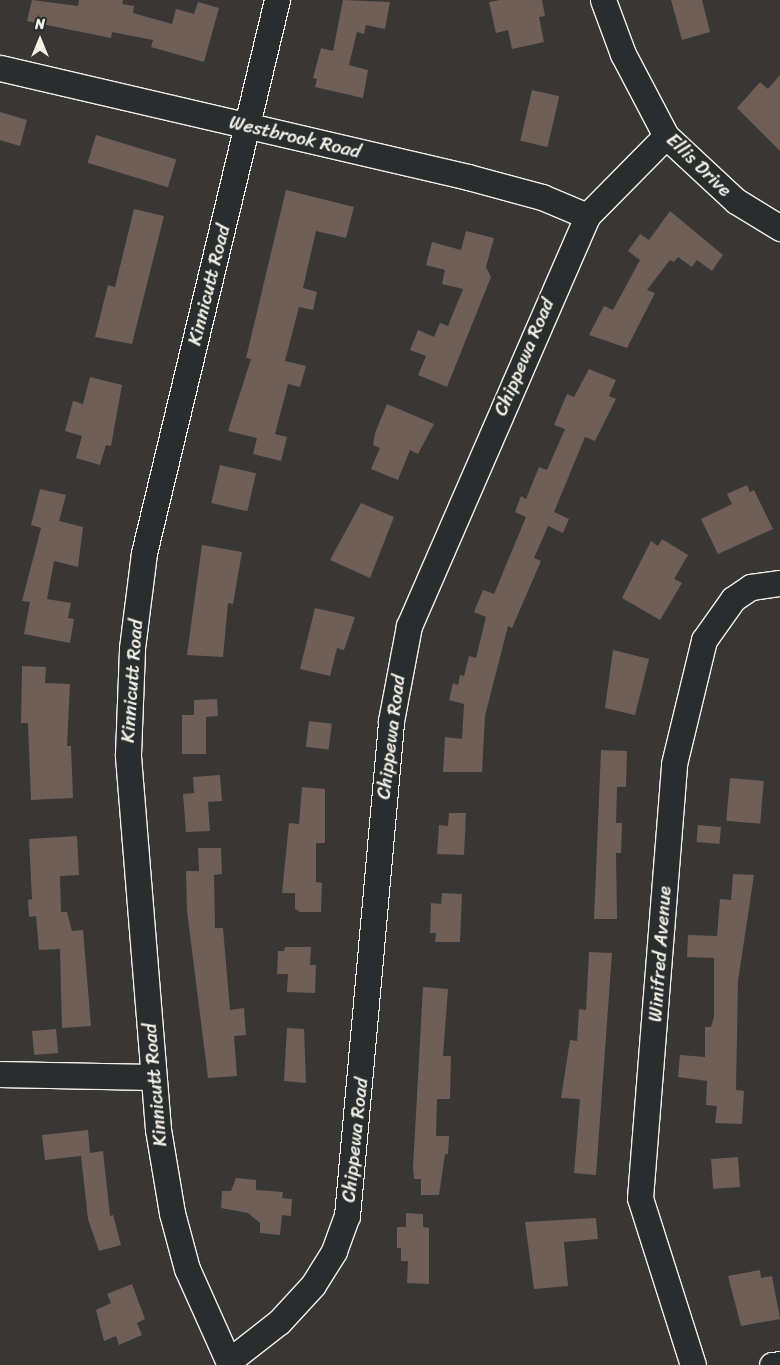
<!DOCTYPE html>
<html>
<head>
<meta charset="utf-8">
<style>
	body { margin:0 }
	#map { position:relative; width:780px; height:1365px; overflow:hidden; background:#383736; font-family:Sriracha,sans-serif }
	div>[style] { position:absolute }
	.building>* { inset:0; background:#6f5f56; transform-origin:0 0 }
	.roads { filter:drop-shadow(1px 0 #f4f1e8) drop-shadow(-1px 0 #f4f1e8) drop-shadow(0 1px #f4f1e8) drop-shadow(0 -1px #f4f1e8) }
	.minor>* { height:25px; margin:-12.5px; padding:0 12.5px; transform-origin:12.5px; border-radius:12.5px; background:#2a2d2e }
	span { translate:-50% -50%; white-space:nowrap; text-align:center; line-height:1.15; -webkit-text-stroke:4px #2a2d2e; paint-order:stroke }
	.street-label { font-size:19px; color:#f4f1e8 }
	.north { position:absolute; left:15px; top:15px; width:50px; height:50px; -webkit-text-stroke:4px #2a2d2e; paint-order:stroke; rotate:0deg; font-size:14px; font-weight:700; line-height:20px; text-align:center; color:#f4f1e8 }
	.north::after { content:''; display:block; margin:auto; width:18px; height:22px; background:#f4f1e8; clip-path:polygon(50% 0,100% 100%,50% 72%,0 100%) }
</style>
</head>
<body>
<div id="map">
	<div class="building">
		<i style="clip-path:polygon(32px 0,78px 6px,79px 0,123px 0,122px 4px,134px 6px,133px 13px,172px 24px,176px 9px,194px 14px,198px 2px,219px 8px,204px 62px,151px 47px,153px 40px,112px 32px,111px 38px,27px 21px)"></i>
		<i style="clip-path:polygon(343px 0,390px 2px,385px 29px,366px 25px,364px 34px,357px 32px,349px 65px,368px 70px,363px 98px,315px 87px,317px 79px,313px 78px,321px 48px,333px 51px)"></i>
		<i style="clip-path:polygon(500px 0,542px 0,545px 16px,539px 17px,544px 42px,512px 49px,508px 30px,496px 33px,489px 2px)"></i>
		<i style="clip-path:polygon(671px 0,702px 0,710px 32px,682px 40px)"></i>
		<i style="clip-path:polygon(780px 75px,780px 151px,737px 108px,760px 82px,768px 89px)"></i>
		<i style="left:532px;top:90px;width:28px;height:52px;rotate:13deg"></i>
		<i style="clip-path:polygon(0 112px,27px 120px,20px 146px,0 140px)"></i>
		<i style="left:96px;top:135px;width:84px;height:29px;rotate:17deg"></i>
		<i style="clip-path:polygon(286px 190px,354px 207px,346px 238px,316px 231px,303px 288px,317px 292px,313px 310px,299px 307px,285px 361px,306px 366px,300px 387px,288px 384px,275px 434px,287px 437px,281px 461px,253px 454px,257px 438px,228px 431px,251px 359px,246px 358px)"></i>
		<i style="clip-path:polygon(134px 209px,164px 216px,132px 344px,95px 337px,108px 285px,115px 287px)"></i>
		<i style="clip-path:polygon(670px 211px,723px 255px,712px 271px,697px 260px,692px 267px,678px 257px,674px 262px,670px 260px,647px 290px,655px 293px,627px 348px,589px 335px,604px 306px,613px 310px,640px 260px,628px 251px,640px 234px,649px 240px)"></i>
		<i style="clip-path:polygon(466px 231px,494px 238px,486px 267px,491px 277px,447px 387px,418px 375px,426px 356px,410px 350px,418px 330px,434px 337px,440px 323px,448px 326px,463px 289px,442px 284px,445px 270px,426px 265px,432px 242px,461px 250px)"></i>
		<i style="clip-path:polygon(589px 369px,616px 380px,609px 396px,616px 399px,595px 441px,585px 437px,554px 512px,569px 519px,563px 533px,548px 526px,534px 558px,541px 561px,512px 628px,508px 626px,485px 716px,482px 772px,443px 772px,445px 737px,462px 739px,464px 704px,449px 700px,453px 683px,458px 685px,460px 675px,464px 676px,469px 656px,476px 658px,486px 617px,474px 612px,483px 590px,494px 594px,526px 517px,515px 512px,521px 496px,526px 499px,539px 467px,547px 470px,565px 429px,554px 425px,567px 394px,574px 397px)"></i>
		<i style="clip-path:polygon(90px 377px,122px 385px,111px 446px,106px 445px,100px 465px,76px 458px,82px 436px,65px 431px,73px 401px,83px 404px)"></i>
		<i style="clip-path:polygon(387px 404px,434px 424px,418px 454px,410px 450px,398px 480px,371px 469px,380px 448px,373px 445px,375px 433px)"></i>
		<i style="left:220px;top:465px;width:37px;height:39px;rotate:13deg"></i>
		<i style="clip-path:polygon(747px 485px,750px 492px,754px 490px,773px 529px,718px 554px,701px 519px,732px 504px,727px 494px)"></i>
		<i style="clip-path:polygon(40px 489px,66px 495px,59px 521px,83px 527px,78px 567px,54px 561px,47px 599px,71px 603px,68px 618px,74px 619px,70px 643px,24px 634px,30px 602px,22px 601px,41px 528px,31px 525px)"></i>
		<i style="clip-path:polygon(361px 503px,394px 517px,370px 578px,330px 560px)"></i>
		<i style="clip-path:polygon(662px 539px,688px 555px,674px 579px,682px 583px,660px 620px,622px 598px,651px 541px,658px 546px)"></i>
		<i style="clip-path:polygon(202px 545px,242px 552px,233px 604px,228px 603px,223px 657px,187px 655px)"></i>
		<i style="clip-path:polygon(315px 608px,355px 617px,344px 650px,337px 648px,330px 676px,300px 669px)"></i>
		<i style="clip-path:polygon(613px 650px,649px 659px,635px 715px,605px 708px)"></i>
		<i style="clip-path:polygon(22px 666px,46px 667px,45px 683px,70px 684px,67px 746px,71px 746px,73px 798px,31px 800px,28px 723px,21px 723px)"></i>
		<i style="clip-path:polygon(217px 699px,218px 716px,206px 717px,206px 754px,182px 754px,182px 715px,194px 715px,194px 700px)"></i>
		<i style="left:309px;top:721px;width:23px;height:26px;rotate:7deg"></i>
		<i style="clip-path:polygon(601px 750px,627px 751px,626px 787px,617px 787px,616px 823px,622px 823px,621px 853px,616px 853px,617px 919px,594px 919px)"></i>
		<i style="clip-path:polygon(220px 775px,222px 801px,208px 802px,210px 831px,186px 832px,183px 794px,194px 793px,193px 777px)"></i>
		<i style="left:730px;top:778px;width:34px;height:43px;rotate:5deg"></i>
		<i style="clip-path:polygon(302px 787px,325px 789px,325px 843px,316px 843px,316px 882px,322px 883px,321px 912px,300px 912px,295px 909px,295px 893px,282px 893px,289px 823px,299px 824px)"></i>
		<i style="clip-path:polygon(449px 813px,466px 813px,464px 855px,437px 854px,439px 825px,448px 826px)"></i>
		<i style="left:698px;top:825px;width:23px;height:17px;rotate:5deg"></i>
		<i style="clip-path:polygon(77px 836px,79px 875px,60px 876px,61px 912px,67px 912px,72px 931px,83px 930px,91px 1026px,62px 1028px,60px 949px,39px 950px,36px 916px,29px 917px,28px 900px,32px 899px,29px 839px)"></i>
		<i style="clip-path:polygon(198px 848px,221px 848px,222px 874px,214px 875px,215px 928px,223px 928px,230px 1010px,244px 1008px,246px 1035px,234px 1036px,237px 1076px,208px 1078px,187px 911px,186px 871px,199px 871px)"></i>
		<i style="clip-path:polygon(733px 874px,754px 875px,738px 981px,736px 1090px,744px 1091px,742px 1124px,715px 1123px,717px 1106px,706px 1105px,707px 1081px,678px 1077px,680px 1055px,705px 1057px,705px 1027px,711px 1027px,714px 1017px,714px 958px,687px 957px,688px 935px,717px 936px,720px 899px,731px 900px)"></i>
		<i style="clip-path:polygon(442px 893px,462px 894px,460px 942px,435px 942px,436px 933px,430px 933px,431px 903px,441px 904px)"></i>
		<i style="clip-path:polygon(285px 947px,311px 947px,310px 965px,316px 965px,315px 993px,287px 992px,288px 974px,277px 974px,278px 951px,284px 951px)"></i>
		<i style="clip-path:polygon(589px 952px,612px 953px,596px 1175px,574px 1173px,580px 1099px,561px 1098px,570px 1040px,577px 1041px,579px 1009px,586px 1010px)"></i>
		<i style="clip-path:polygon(423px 987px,448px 989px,443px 1056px,451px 1056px,450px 1099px,437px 1099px,436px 1136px,449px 1136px,448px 1154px,445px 1154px,439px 1195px,421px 1195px,421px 1179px,414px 1179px,413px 1168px)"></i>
		<i style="clip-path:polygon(287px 1028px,304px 1029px,306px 1083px,284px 1081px)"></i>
		<i style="left:56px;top:1029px;width:24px;height:24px;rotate:85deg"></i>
		<i style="clip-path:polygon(88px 1130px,90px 1153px,103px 1151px,110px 1216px,113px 1215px,121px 1245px,99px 1251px,88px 1219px,81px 1156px,45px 1160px,42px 1135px)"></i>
		<i style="left:738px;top:1157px;width:30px;height:27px;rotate:86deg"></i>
		<i style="clip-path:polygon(236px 1178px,256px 1180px,256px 1190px,283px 1192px,282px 1198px,292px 1199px,291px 1216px,282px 1215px,280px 1235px,260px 1233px,260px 1223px,248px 1213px,221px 1208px,222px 1191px,231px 1191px)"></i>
		<i style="clip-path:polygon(406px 1213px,423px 1214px,423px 1227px,429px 1228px,429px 1284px,407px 1283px,408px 1261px,401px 1261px,401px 1248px,397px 1248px,397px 1227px,406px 1227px)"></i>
		<i style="clip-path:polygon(596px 1218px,598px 1239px,564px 1242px,568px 1286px,534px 1289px,525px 1222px)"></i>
		<i style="clip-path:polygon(760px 1270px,761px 1278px,772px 1276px,780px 1319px,741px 1326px,728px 1276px)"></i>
		<i style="clip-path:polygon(132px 1284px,145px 1319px,137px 1323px,142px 1335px,119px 1345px,116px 1336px,104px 1341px,96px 1310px,111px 1303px,107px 1294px)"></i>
	</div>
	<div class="roads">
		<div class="minor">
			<i style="left:603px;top:0;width:58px;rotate:69.7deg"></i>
			<i style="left:623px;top:54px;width:93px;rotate:62.3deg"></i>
			<i style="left:666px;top:136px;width:96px;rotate:42.9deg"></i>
			<i style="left:736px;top:201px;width:52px;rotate:31.5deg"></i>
			<i style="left:0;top:68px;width:481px;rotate:13.1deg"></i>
			<i style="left:468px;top:177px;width:77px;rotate:15.1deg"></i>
			<i style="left:542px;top:197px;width:49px;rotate:22.9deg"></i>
			<i style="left:0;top:1074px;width:153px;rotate:1.1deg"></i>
			<i style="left:229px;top:1361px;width:63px;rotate:-38deg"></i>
			<i style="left:279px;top:1322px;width:50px;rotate:-47.4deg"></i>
			<i style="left:313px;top:1285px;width:40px;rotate:-58deg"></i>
			<i style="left:334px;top:1251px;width:37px;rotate:-70deg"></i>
			<i style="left:347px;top:1216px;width:497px;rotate:-84.9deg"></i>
			<i style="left:391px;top:721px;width:97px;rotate:-79.3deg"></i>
			<i style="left:409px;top:626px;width:447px;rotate:-66.5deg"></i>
			<i style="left:587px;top:216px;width:112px;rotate:-45.4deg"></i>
			<i style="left:230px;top:1365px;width:105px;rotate:-114.1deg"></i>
			<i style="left:187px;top:1269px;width:58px;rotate:-105deg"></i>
			<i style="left:172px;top:1213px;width:85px;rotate:-99.5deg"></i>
			<i style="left:158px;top:1129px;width:376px;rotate:-94.6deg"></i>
			<i style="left:128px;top:754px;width:106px;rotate:-87.8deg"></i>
			<i style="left:132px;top:648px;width:96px;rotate:-82.8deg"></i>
			<i style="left:144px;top:553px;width:569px;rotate:-76.48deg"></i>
			<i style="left:693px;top:1365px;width:175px;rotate:-107.6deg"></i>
			<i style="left:640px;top:1198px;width:435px;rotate:-85.5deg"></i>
			<i style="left:674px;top:764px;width:128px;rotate:-76.4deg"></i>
			<i style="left:704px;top:640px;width:50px;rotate:-54.7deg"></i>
			<i style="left:733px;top:599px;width:22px;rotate:-34deg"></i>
			<i style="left:751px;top:587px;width:29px;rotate:-8deg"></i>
			<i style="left:772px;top:1365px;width:8px;rotate:-7deg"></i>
		</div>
	</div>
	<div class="street-label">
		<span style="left:295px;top:137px;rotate:13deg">Westbrook Road</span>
		<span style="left:699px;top:165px;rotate:44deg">Ellis Drive</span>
		<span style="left:209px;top:285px;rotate:-76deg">Kinnicutt Road</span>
		<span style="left:524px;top:357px;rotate:-67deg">Chippewa Road</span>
		<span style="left:132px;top:681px;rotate:-86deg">Kinnicutt Road</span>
		<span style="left:391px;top:737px;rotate:-83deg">Chippewa Road</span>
		<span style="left:660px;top:954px;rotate:-86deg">Winifred Avenue</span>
		<span style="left:155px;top:1085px;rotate:-95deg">Kinnicutt Road</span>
		<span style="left:355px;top:1140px;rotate:-84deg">Chippewa Road</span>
	</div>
	<div class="north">N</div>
</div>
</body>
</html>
